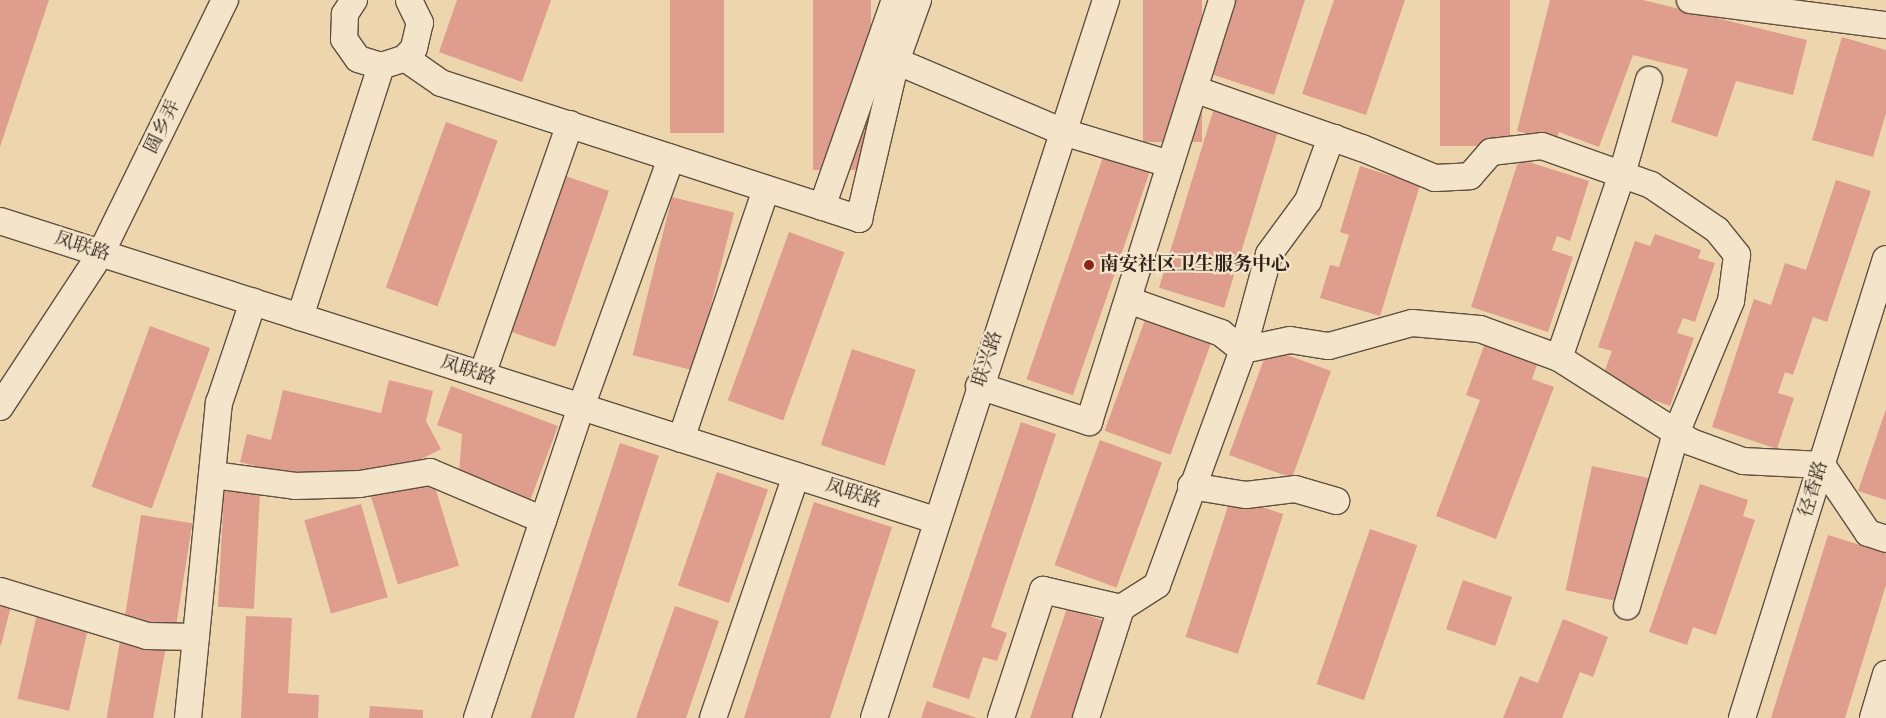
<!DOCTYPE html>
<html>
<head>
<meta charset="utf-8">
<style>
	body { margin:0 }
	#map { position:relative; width:1886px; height:718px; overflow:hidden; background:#edd6ae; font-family:"IM FELL DW Pica","Noto Serif SC",serif }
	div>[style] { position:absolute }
	.building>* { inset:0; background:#df9d8d; transform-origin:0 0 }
	.roads { filter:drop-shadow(1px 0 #5f5040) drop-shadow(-1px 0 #5f5040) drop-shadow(0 1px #5f5040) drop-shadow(0 -1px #5f5040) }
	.minor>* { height:26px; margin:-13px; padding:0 13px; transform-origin:13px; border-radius:13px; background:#f3e4ca }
	.dots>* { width:14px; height:14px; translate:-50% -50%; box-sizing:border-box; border:2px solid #f3e4ca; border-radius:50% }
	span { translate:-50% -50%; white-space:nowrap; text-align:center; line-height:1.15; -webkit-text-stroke:4.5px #f3e4ca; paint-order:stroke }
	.street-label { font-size:19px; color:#30231c }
	.poi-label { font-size:19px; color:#30231c; font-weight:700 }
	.left { translate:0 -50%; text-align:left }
</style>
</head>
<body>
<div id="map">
	<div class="building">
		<i style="clip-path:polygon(0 0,49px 0,0 147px)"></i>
		<i style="clip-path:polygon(457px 0,551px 0,522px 82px,439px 52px)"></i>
		<i style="left:670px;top:0;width:54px;height:133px"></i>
		<i style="left:813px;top:0;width:58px;height:170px"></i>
		<i style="left:1143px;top:0;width:59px;height:142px"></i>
		<i style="clip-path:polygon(1236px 0,1305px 0,1274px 95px,1211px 74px)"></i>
		<i style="clip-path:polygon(1334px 0,1405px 0,1366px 115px,1302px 94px)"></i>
		<i style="left:1440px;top:0;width:70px;height:146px"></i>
		<i style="clip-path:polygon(1550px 0,1643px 0,1807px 40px,1793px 95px,1736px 81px,1717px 137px,1671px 122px,1688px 69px,1633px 55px,1599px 147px,1559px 132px,1556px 141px,1517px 131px)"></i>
		<i style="clip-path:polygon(1842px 37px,1886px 50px,1886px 113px,1873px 157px,1812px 140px)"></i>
		<i style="left:1214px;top:108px;width:68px;height:188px;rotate:17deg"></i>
		<i style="left:446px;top:122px;width:55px;height:176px;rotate:20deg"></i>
		<i style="left:1103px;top:157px;width:49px;height:235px;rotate:19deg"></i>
		<i style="clip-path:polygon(1519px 159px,1589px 181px,1570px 241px,1557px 236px,1552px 250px,1573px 257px,1548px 332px,1471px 307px)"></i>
		<i style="clip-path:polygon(1360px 166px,1420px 185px,1380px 316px,1320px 298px,1330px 265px,1339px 267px,1349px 235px,1340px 232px)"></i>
		<i style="left:557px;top:173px;width:55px;height:165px;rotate:19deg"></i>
		<i style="clip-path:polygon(1836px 180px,1871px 191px,1827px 322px,1813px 317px,1793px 375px,1785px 372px,1778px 393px,1794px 398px,1777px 449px,1712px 427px,1754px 299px,1771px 305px,1785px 263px,1806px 270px)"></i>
		<i style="left:672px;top:197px;width:64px;height:163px;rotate:14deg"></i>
		<i style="left:789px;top:232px;width:59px;height:179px;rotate:20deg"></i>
		<i style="clip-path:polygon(1655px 234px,1701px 250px,1698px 258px,1715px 263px,1695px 322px,1683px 318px,1677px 333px,1694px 338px,1670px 406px,1601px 381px,1612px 351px,1598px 347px,1635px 241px,1650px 246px)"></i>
		<i style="left:1146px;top:317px;width:70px;height:121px;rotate:20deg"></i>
		<i style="left:150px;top:326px;width:64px;height:171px;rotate:20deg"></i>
		<i style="clip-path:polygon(1485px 343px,1538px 362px,1532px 379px,1554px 387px,1496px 539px,1436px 516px,1480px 400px,1466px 395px)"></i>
		<i style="left:1268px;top:348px;width:67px;height:114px;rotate:20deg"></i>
		<i style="left:852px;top:349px;width:67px;height:101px;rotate:18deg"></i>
		<i style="clip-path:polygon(389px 380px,433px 391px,426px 421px,441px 449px,406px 467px,314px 480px,240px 462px,247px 434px,271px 440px,283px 390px,381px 413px)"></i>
		<i style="clip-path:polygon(451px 386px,558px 426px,530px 501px,459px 473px,462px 434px,437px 425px)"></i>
		<i style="clip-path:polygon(1886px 409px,1886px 500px,1858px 491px)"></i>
		<i style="clip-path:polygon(1021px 422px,1056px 434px,991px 627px,1007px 633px,997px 661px,983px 657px,969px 699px,932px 687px)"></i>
		<i style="left:1100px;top:440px;width:66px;height:133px;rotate:20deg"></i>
		<i style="left:620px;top:443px;width:41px;height:291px;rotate:18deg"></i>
		<i style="left:1592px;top:466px;width:59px;height:127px;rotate:12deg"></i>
		<i style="left:717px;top:472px;width:54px;height:120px;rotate:19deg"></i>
		<i style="left:431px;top:474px;width:96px;height:64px;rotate:73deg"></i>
		<i style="clip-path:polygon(1700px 484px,1748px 500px,1743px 516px,1755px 520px,1716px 635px,1693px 627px,1687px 645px,1649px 632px)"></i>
		<i style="left:224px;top:491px;width:36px;height:116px;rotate:3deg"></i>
		<i style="left:1231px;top:497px;width:55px;height:147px;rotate:18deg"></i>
		<i style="left:814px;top:502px;width:82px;height:227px;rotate:18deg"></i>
		<i style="left:361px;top:504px;width:97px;height:59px;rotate:74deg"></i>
		<i style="left:141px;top:515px;width:52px;height:107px;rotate:9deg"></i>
		<i style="left:1370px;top:529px;width:50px;height:164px;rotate:19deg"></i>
		<i style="clip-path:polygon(1828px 535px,1886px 553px,1886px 585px,1845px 718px,1771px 718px)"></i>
		<i style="left:1463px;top:580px;width:52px;height:52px;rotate:19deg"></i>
		<i style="clip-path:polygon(0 595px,13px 599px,1px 645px,0 645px)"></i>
		<i style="clip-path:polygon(675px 606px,719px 621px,686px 718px,636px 718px)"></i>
		<i style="clip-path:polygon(1067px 608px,1110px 623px,1079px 718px,1030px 718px)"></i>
		<i style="left:37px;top:614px;width:53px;height:87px;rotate:13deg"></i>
		<i style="clip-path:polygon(246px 616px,292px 618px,288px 693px,319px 695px,318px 718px,241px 718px)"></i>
		<i style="clip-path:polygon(1563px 619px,1608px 637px,1593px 677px,1580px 672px,1562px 718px,1503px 718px,1520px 676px,1538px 683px)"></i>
		<i style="left:121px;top:636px;width:46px;height:83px;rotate:10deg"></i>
		<i style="clip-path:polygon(927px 701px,977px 718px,921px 718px)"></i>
		<i style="clip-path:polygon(370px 706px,423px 710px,423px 718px,369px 718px)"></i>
	</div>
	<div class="roads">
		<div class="minor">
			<i style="left:354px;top:0;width:17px;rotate:123deg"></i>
			<i style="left:345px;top:14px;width:25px;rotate:92deg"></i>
			<i style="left:344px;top:39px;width:24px;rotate:55deg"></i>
			<i style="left:358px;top:59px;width:24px;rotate:17deg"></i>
			<i style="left:381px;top:66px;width:25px;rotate:-18deg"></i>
			<i style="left:405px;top:58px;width:13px;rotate:-48deg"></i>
			<i style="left:414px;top:48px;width:26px;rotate:-77deg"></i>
			<i style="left:420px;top:23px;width:25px;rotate:-116deg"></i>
			<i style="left:1690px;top:0;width:198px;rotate:7.3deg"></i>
			<i style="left:405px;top:58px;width:44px;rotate:34.8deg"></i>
			<i style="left:441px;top:83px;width:440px;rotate:18deg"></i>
			<i style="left:859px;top:219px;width:162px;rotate:-76.8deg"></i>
			<i style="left:896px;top:61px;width:65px;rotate:-70.2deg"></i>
			<i style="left:896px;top:61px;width:181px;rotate:23deg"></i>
			<i style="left:1063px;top:132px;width:112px;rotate:16.7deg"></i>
			<i style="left:1194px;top:89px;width:178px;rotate:19.4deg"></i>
			<i style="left:1362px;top:148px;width:79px;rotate:22.3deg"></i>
			<i style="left:1435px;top:178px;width:35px;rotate:-3deg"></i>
			<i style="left:1470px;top:176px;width:32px;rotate:-49deg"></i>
			<i style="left:1491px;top:152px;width:51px;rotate:-6.7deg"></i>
			<i style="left:1542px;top:146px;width:116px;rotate:19.7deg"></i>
			<i style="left:1651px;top:185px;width:80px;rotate:34.3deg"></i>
			<i style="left:1717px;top:230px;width:32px;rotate:51deg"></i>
			<i style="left:1737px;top:255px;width:46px;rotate:97.4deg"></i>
			<i style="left:1731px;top:301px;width:143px;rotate:112.6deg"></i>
			<i style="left:1676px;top:433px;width:180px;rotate:105.8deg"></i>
			<i style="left:822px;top:207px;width:219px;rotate:-70.6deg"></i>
			<i style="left:0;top:221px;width:982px;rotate:17.73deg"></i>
			<i style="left:1128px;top:300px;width:99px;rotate:19.5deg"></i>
			<i style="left:1221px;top:333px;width:28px;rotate:38deg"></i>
			<i style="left:1243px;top:350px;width:99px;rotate:-74.8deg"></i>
			<i style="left:1269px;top:254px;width:66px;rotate:-53.7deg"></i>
			<i style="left:1308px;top:201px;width:62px;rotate:-70.1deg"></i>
			<i style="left:1329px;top:143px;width:8px;rotate:-40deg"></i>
			<i style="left:300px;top:317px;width:264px;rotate:-72.1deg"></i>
			<i style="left:1559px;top:358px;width:194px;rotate:-71.1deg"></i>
			<i style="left:1622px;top:174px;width:98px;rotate:-74deg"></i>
			<i style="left:482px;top:375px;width:266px;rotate:-70.7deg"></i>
			<i style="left:979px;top:386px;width:116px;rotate:18.1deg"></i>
			<i style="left:1089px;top:422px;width:442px;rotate:-72.5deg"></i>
			<i style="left:0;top:407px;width:184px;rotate:-56.7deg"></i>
			<i style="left:101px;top:253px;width:282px;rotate:-63.9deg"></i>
			<i style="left:681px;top:439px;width:264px;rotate:-71.2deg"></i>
			<i style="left:213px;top:475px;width:83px;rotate:7.6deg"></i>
			<i style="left:295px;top:486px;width:65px;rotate:-1.8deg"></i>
			<i style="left:360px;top:484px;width:71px;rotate:-9.7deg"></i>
			<i style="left:430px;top:472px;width:123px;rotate:23deg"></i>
			<i style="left:1191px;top:486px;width:56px;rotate:9.3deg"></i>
			<i style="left:1246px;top:495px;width:49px;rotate:-7deg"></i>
			<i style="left:1295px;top:489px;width:43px;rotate:16.3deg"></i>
			<i style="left:0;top:591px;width:154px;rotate:17deg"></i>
			<i style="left:147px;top:636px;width:49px;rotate:1.2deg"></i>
			<i style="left:188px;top:718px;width:317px;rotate:-84.4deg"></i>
			<i style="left:219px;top:403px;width:107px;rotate:-71.4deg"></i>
			<i style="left:477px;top:718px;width:328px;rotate:-71.5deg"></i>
			<i style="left:581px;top:407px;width:265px;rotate:-70.1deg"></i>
			<i style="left:713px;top:718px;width:256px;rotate:-71.1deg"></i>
			<i style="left:874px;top:718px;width:755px;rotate:-72.09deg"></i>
			<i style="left:1001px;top:718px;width:135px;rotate:-71.8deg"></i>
			<i style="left:1043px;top:590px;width:80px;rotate:13deg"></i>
			<i style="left:1121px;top:608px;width:43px;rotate:-32.6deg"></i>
			<i style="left:1157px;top:585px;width:250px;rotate:-69.9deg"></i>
			<i style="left:1243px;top:350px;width:48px;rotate:-12deg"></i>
			<i style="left:1290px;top:340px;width:39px;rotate:9deg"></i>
			<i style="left:1329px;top:346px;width:86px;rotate:-15.5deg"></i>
			<i style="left:1412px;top:323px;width:68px;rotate:5deg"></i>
			<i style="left:1480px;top:329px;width:84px;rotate:20.2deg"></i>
			<i style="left:1559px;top:358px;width:156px;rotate:32.5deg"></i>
			<i style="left:1691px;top:442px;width:55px;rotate:20.1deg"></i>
			<i style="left:1743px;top:461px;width:79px;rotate:2.9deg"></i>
			<i style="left:1822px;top:465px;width:82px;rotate:55.9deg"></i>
			<i style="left:1868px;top:533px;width:19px;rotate:18deg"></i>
			<i style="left:1086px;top:718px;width:115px;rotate:-72.3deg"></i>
			<i style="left:1742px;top:718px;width:481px;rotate:-72.6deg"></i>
			<i style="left:1873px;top:718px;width:46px;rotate:-73.5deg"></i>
		</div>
	</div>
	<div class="dots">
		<i style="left:1089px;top:265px;background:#8f2418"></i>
	</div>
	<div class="street-label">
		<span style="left:163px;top:127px;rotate:-64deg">圆乡弄</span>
		<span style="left:82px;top:247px;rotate:18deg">凤联路</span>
		<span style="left:988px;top:359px;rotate:-72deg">联兴路</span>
		<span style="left:468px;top:371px;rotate:18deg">凤联路</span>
		<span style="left:1814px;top:489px;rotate:-73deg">径香路</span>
		<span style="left:853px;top:494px;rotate:18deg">凤联路</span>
	</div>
	<div class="poi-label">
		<span class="left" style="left:1100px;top:265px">南安社区卫生服务中心</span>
	</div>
</div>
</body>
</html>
